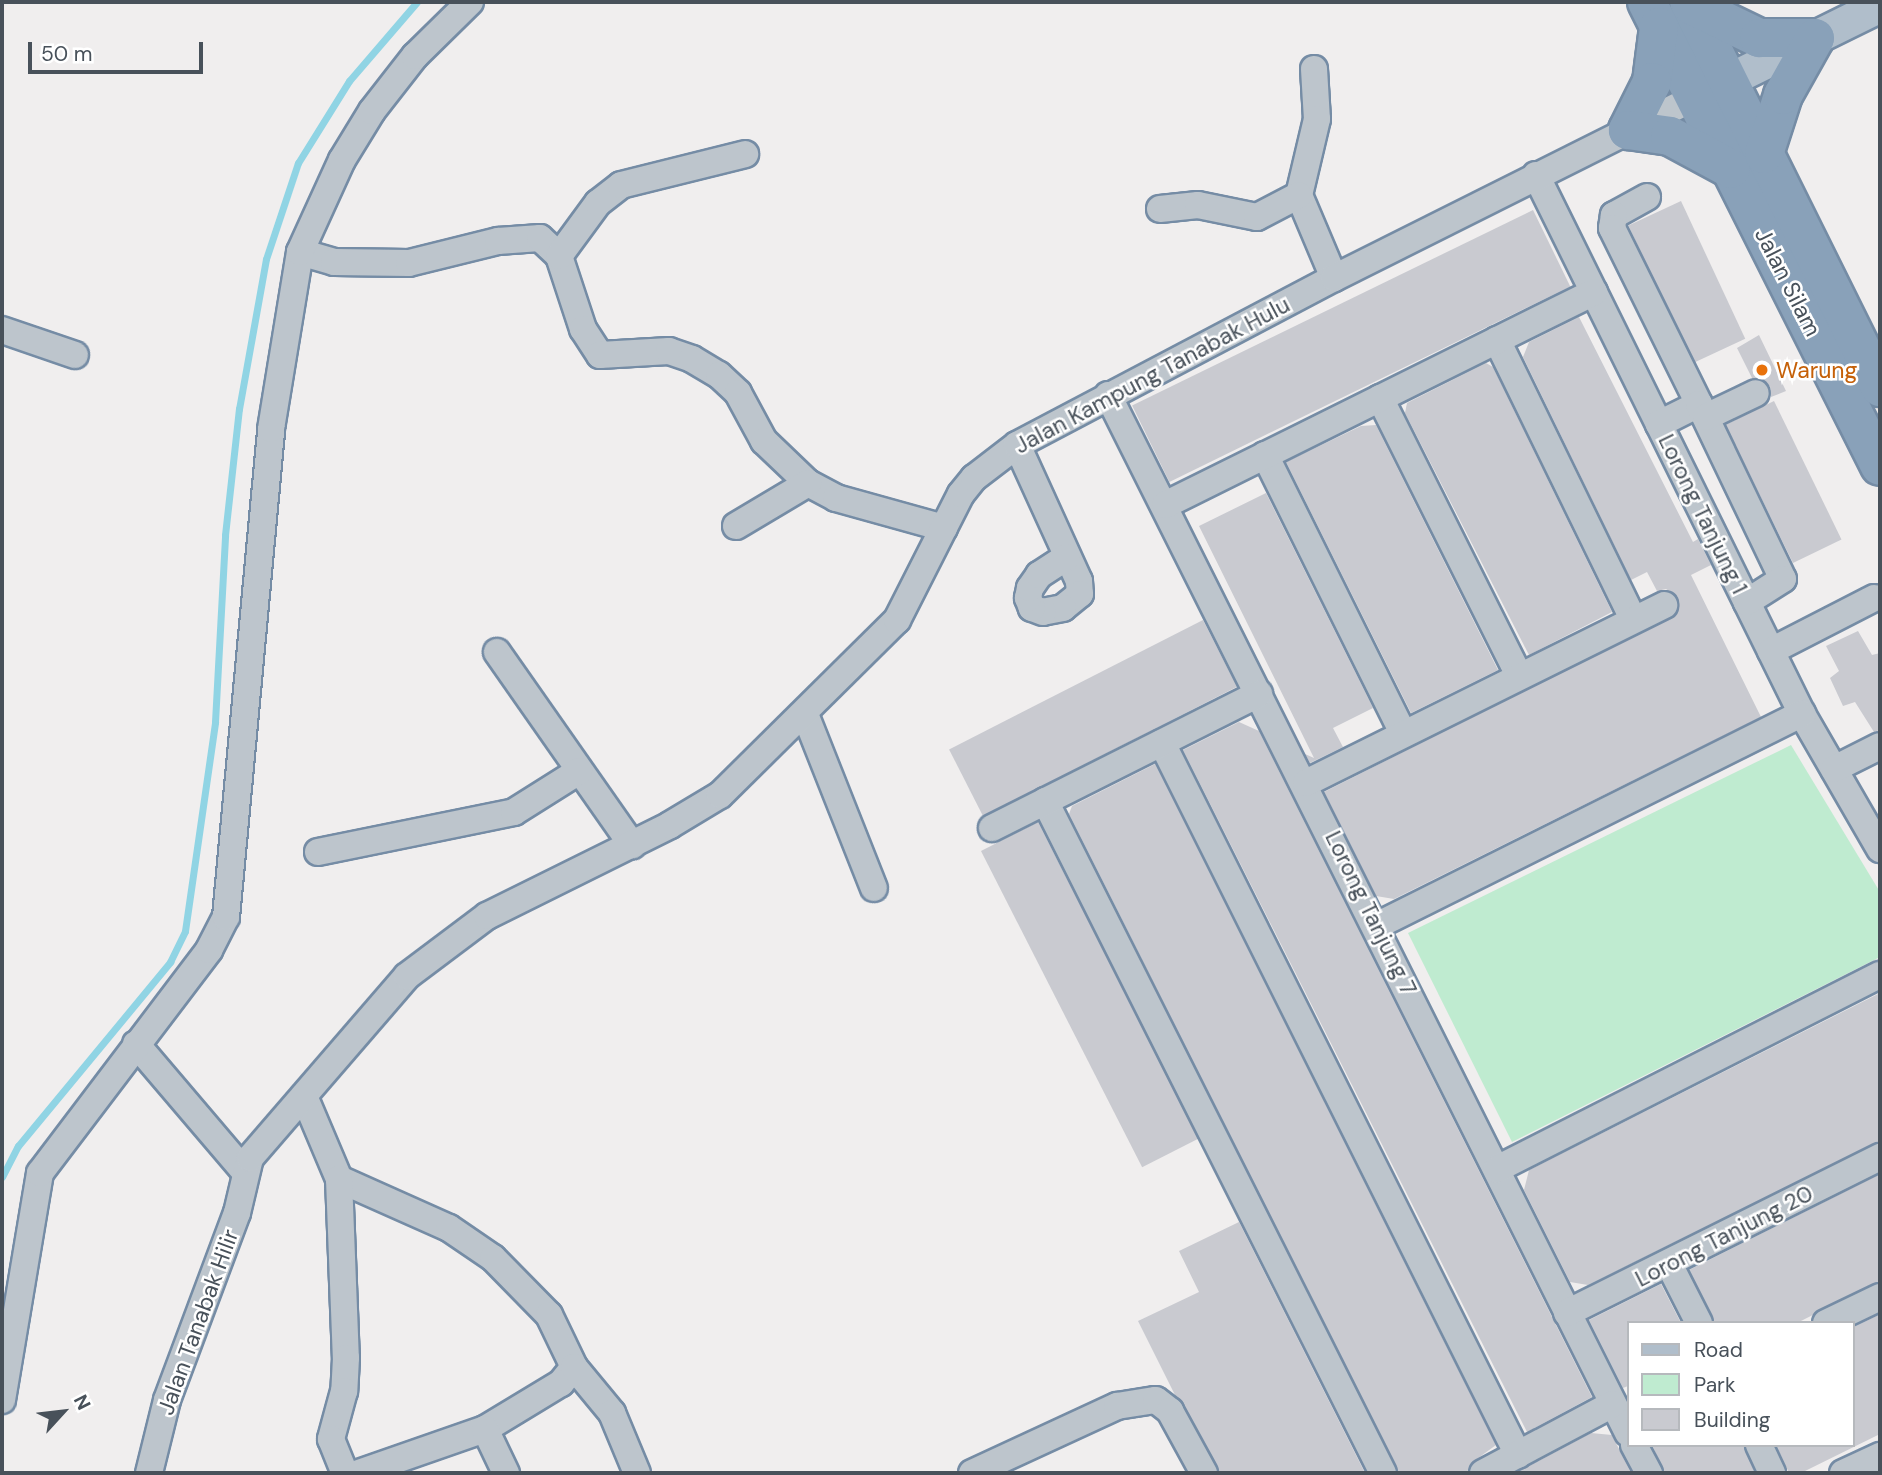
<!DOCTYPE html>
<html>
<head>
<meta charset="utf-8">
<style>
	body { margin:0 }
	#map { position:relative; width:1882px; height:1475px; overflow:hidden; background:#f0eeee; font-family:"DM Sans",sans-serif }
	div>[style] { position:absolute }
	.green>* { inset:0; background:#bfebd0 }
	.stream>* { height:7px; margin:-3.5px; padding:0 3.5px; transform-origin:3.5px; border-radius:3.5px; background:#90d4e4 }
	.building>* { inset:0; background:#c9cad0; transform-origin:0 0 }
	.roads { filter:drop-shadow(2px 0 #758ca5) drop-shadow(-2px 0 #758ca5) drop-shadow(0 2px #758ca5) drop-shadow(0 -2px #758ca5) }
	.minor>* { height:26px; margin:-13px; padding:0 13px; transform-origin:13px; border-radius:13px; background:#bdc5cc }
	.major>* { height:33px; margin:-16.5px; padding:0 16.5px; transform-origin:16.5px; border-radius:16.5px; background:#b0becb }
	.highway>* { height:38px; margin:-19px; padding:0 19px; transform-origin:19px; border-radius:19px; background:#89a1b9 }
	.dots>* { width:19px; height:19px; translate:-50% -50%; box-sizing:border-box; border:4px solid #fff; border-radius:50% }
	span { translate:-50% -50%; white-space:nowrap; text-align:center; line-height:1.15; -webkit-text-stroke:5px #fff; paint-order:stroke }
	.street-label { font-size:23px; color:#48515a }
	.food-label { font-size:23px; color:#c56008 }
	.left { translate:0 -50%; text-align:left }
	.frame { position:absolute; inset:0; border:4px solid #48515a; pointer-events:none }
	.legend { position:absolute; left:1627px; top:1321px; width:228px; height:126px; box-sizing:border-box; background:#fff; border:2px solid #b6b9bd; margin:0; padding:9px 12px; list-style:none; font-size:21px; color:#48515a }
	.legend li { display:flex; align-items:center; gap:14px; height:35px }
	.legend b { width:35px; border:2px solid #b6b9bd }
	.north { position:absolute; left:28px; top:1377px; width:70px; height:70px; -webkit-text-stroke:5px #fff; paint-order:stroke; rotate:63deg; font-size:19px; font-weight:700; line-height:28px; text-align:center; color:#48515a }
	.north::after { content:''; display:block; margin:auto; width:24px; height:32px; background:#48515a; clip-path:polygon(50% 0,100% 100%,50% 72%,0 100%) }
	.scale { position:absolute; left:28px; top:42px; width:175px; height:32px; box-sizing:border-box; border:4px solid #48515a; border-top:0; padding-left:9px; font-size:21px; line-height:24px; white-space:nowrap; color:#48515a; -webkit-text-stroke:5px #fff; paint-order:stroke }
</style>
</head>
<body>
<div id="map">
	<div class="green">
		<i style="clip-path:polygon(1791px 745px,1880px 892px,1880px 957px,1512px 1142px,1408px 933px)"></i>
	</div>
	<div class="stream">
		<i style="left:2px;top:1177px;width:35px;rotate:-63deg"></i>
		<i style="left:18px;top:1146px;width:239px;rotate:-50.4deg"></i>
		<i style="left:170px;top:962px;width:34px;rotate:-64deg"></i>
		<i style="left:185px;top:931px;width:211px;rotate:-81.8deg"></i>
		<i style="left:215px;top:722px;width:187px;rotate:-86.9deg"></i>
		<i style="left:225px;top:535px;width:127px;rotate:-83.7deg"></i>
		<i style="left:239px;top:409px;width:152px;rotate:-79.8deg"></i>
		<i style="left:266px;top:259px;width:101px;rotate:-71.6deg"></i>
		<i style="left:298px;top:163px;width:97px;rotate:-58.1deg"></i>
		<i style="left:349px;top:81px;width:104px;rotate:-49.3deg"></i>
	</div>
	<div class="building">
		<i style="left:1681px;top:201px;width:152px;height:58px;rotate:65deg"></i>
		<i style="left:1533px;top:210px;width:85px;height:446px;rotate:64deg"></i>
		<i style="clip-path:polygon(1579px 317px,1693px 542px,1698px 539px,1711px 565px,1691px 575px,1761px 717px,1394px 899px,1376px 896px,1324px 792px,1677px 613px,1678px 597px,1666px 589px,1657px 591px,1647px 572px,1631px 580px,1523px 357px,1529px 342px)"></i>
		<i style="clip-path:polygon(1759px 335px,1786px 391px,1771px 397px,1770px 386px,1752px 378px,1737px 348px)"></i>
		<i style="clip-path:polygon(1486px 363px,1493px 367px,1612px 612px,1529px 655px,1405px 413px,1407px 403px)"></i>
		<i style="left:1774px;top:401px;width:154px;height:54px;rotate:64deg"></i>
		<i style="clip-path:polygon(1376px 425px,1498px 670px,1411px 713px,1286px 462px,1361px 426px)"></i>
		<i style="clip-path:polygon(1266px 493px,1373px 708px,1333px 728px,1343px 747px,1310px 763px,1305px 754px,1314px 758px,1199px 526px)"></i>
		<i style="left:1203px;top:620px;width:75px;height:285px;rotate:63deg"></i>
		<i style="clip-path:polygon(1858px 631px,1872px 655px,1880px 653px,1880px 730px,1874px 732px,1855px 702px,1843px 706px,1830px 678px,1839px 671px,1826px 646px)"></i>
		<i style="clip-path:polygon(1239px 722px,1259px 731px,1592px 1397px,1527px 1432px,1183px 750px)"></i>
		<i style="clip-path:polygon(1155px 764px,1496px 1445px,1470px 1464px,1467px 1473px,1399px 1473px,1069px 814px,1072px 806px)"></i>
		<i style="left:1038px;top:822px;width:355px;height:64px;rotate:63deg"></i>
		<i style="clip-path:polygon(1880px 993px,1880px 1141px,1588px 1285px,1570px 1282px,1524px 1190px,1529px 1170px)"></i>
		<i style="clip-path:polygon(1880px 1174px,1880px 1281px,1797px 1323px,1715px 1323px,1689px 1270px)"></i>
		<i style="clip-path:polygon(1239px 1222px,1365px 1473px,1220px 1473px,1175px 1395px,1138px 1321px,1199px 1292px,1179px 1251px)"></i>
		<i style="clip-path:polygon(1661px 1284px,1681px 1323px,1628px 1323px,1628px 1386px,1623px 1388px,1589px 1320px)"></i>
		<i style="clip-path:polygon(1880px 1314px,1880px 1434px,1801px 1473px,1789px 1473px,1776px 1445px,1852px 1445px,1852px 1328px)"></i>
		<i style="clip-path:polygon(1591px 1433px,1612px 1435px,1631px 1473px,1516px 1473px)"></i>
		<i style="clip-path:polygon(1652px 1445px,1744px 1445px,1755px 1473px,1665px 1473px)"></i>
	</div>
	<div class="roads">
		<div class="minor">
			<i style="left:1314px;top:69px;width:50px;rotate:86.6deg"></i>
			<i style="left:1317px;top:119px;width:78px;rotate:103.3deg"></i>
			<i style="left:1299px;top:195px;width:90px;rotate:67.1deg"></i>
			<i style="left:1536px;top:175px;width:601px;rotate:63.73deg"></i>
			<i style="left:1802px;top:714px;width:156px;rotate:60deg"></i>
			<i style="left:1647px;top:197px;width:38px;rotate:151deg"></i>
			<i style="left:1614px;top:215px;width:13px;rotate:99deg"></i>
			<i style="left:1612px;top:228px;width:196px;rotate:63.7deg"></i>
			<i style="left:1699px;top:404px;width:45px;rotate:153.4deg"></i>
			<i style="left:1160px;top:209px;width:38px;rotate:-6deg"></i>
			<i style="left:1198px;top:205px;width:60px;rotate:11.5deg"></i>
			<i style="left:1257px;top:217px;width:47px;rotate:-27.6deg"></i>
			<i style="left:300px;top:252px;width:35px;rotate:16deg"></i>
			<i style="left:334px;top:262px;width:75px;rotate:0.8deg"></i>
			<i style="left:409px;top:263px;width:92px;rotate:-13.9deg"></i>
			<i style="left:498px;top:241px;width:42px;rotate:-4.1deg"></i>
			<i style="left:540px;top:238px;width:26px;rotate:43deg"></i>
			<i style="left:559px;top:256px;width:77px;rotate:71.8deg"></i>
			<i style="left:583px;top:329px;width:31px;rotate:57deg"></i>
			<i style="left:600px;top:355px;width:69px;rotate:-3.3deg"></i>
			<i style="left:669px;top:351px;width:24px;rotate:19deg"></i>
			<i style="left:692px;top:359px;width:31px;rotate:31deg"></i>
			<i style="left:719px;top:375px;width:26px;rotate:43deg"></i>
			<i style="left:738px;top:393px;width:55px;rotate:61.6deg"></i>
			<i style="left:764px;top:441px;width:61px;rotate:43.7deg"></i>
			<i style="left:808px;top:483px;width:32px;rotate:28deg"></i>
			<i style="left:836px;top:498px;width:112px;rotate:15.5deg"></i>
			<i style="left:559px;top:256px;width:66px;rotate:-53.7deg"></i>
			<i style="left:598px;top:203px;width:29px;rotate:-38deg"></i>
			<i style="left:621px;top:185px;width:128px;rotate:-14deg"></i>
			<i style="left:2px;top:330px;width:77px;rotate:18.9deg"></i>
			<i style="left:1497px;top:340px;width:310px;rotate:64deg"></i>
			<i style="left:1108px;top:395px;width:1161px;rotate:63.39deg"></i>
			<i style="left:1380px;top:398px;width:309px;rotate:63.4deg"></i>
			<i style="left:1699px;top:404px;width:194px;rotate:64.4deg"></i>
			<i style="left:1783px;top:579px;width:43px;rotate:147.4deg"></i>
			<i style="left:1706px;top:417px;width:55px;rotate:-25.6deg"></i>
			<i style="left:1017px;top:445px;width:149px;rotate:65.5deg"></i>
			<i style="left:1079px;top:581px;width:13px;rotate:86deg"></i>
			<i style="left:1080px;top:594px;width:22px;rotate:141deg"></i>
			<i style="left:1063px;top:608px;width:20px;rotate:169deg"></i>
			<i style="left:1043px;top:612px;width:12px;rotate:-160deg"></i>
			<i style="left:1032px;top:608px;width:11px;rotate:-112deg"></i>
			<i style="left:1028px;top:598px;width:10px;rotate:-79deg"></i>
			<i style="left:1030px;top:588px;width:16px;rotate:-55deg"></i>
			<i style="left:1039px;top:575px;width:33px;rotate:-33deg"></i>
			<i style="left:1265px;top:455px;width:310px;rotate:63.6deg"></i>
			<i style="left:1165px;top:505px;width:479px;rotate:-26.4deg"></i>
			<i style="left:736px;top:526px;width:84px;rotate:-30.8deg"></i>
			<i style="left:1771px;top:651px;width:116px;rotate:-27.2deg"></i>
			<i style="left:497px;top:652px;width:236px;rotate:55deg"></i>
			<i style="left:805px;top:714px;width:187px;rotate:68.4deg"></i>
			<i style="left:1162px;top:743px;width:796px;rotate:63.43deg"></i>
			<i style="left:1834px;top:769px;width:51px;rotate:-26.6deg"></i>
			<i style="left:1306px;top:783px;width:400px;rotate:-26.4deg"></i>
			<i style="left:1045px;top:801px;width:752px;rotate:63.3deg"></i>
			<i style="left:992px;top:828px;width:299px;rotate:-26.7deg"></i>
			<i style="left:318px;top:852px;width:200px;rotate:-11.5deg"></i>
			<i style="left:514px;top:812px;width:77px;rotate:-32.2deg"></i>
			<i style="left:1378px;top:925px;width:474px;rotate:-26.5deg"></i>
			<i style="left:136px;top:1044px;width:167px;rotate:49.6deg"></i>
			<i style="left:304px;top:1096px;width:90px;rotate:67.1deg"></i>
			<i style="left:339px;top:1179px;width:120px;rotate:24deg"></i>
			<i style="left:449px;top:1228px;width:53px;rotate:34.3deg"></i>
			<i style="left:493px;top:1258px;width:80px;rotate:45.5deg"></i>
			<i style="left:549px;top:1315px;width:58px;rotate:64.3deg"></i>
			<i style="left:574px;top:1367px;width:21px;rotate:129deg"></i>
			<i style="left:561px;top:1383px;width:89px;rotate:148.8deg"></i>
			<i style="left:485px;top:1429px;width:133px;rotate:160.8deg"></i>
			<i style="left:1497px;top:1169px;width:429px;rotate:-26.9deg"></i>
			<i style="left:339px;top:1179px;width:179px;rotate:87.8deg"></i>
			<i style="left:346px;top:1358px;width:33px;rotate:93deg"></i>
			<i style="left:344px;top:1391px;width:50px;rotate:105.2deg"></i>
			<i style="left:331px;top:1439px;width:37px;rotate:68deg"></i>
			<i style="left:1669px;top:1264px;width:66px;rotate:63deg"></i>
			<i style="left:1567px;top:1313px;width:350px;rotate:-26.5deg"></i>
			<i style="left:1826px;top:1323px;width:60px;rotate:-25.7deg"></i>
			<i style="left:574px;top:1367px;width:60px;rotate:50.4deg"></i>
			<i style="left:612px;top:1413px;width:65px;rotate:67.4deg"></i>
			<i style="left:2px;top:1400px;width:230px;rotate:-80.5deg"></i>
			<i style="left:40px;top:1173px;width:280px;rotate:-52.8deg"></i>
			<i style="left:209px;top:950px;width:37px;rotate:-63deg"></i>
			<i style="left:226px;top:917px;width:490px;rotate:-84.7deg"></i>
			<i style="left:271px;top:429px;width:179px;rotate:-80.7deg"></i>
			<i style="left:300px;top:252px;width:101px;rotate:-65.5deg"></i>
			<i style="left:342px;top:160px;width:57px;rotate:-58.5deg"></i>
			<i style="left:372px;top:111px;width:70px;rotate:-52deg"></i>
			<i style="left:415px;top:56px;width:77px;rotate:-44.5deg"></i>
			<i style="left:485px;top:1429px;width:49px;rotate:64.5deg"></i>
			<i style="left:1634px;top:1445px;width:32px;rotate:62deg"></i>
			<i style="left:1759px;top:1445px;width:31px;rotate:65deg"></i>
			<i style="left:149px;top:1473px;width:75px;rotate:-76.1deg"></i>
			<i style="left:167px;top:1400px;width:200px;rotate:-69.5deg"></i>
			<i style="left:237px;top:1213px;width:57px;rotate:-76.7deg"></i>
			<i style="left:250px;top:1158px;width:240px;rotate:-49.2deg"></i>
			<i style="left:407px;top:976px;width:100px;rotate:-36.9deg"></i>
			<i style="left:487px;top:916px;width:204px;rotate:-26.4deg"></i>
			<i style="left:670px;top:825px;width:58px;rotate:-31deg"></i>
			<i style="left:720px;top:795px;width:249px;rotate:-44.7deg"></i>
			<i style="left:897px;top:620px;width:141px;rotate:-63.1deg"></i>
			<i style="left:961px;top:494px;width:21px;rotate:-51deg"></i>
			<i style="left:974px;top:478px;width:54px;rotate:-37.5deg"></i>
			<i style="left:1017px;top:445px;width:358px;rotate:-27.8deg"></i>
			<i style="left:1334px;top:278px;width:404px;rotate:-26.6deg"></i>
			<i style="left:972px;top:1473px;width:160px;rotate:-24.8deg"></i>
			<i style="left:1117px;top:1406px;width:39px;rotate:-9deg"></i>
			<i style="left:1156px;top:1400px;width:18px;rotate:38deg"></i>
			<i style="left:1170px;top:1411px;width:71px;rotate:61.3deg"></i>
			<i style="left:1483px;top:1473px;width:147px;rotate:-28deg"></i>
			<i style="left:1843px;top:1473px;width:41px;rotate:-24.7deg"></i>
		</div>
		<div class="major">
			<i style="left:1704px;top:92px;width:196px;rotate:-26.3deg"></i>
		</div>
		<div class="highway">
			<i style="left:1647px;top:2px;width:519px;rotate:63.34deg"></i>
			<i style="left:1689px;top:2px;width:430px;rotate:63.6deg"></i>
			<i style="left:1691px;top:5px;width:76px;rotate:25.9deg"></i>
			<i style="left:1759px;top:38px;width:56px"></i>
			<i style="left:1659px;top:27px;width:55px;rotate:97.3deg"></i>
			<i style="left:1652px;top:82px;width:54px;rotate:116.6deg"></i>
			<i style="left:1628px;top:130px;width:42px;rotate:8.1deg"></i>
			<i style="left:1670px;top:136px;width:69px;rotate:28.4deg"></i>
			<i style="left:1764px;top:154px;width:62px;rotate:-72.1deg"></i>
			<i style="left:1783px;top:95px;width:65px;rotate:-60.7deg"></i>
		</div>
	</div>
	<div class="dots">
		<i style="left:1762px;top:370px;background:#e8710a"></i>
	</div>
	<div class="street-label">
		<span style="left:1788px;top:282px;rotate:63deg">Jalan Silam</span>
		<span style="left:1152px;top:375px;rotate:-28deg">Jalan Kampung Tanabak Hulu</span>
		<span style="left:1703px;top:514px;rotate:64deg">Lorong Tanjung 1</span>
		<span style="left:1371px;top:913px;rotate:64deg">Lorong Tanjung 7</span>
		<span style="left:1724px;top:1236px;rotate:-27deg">Lorong Tanjung 20</span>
		<span style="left:198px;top:1322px;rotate:-70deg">Jalan Tanabak Hilir</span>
	</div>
	<div class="food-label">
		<span class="left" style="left:1776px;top:370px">Warung</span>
	</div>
	<div class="frame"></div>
	<ul class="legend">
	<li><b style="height:9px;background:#b0becb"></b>Road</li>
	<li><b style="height:19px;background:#bfebd0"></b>Park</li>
	<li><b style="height:19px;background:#c9cad0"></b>Building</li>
	</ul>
	<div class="north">N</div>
	<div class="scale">50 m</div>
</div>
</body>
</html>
